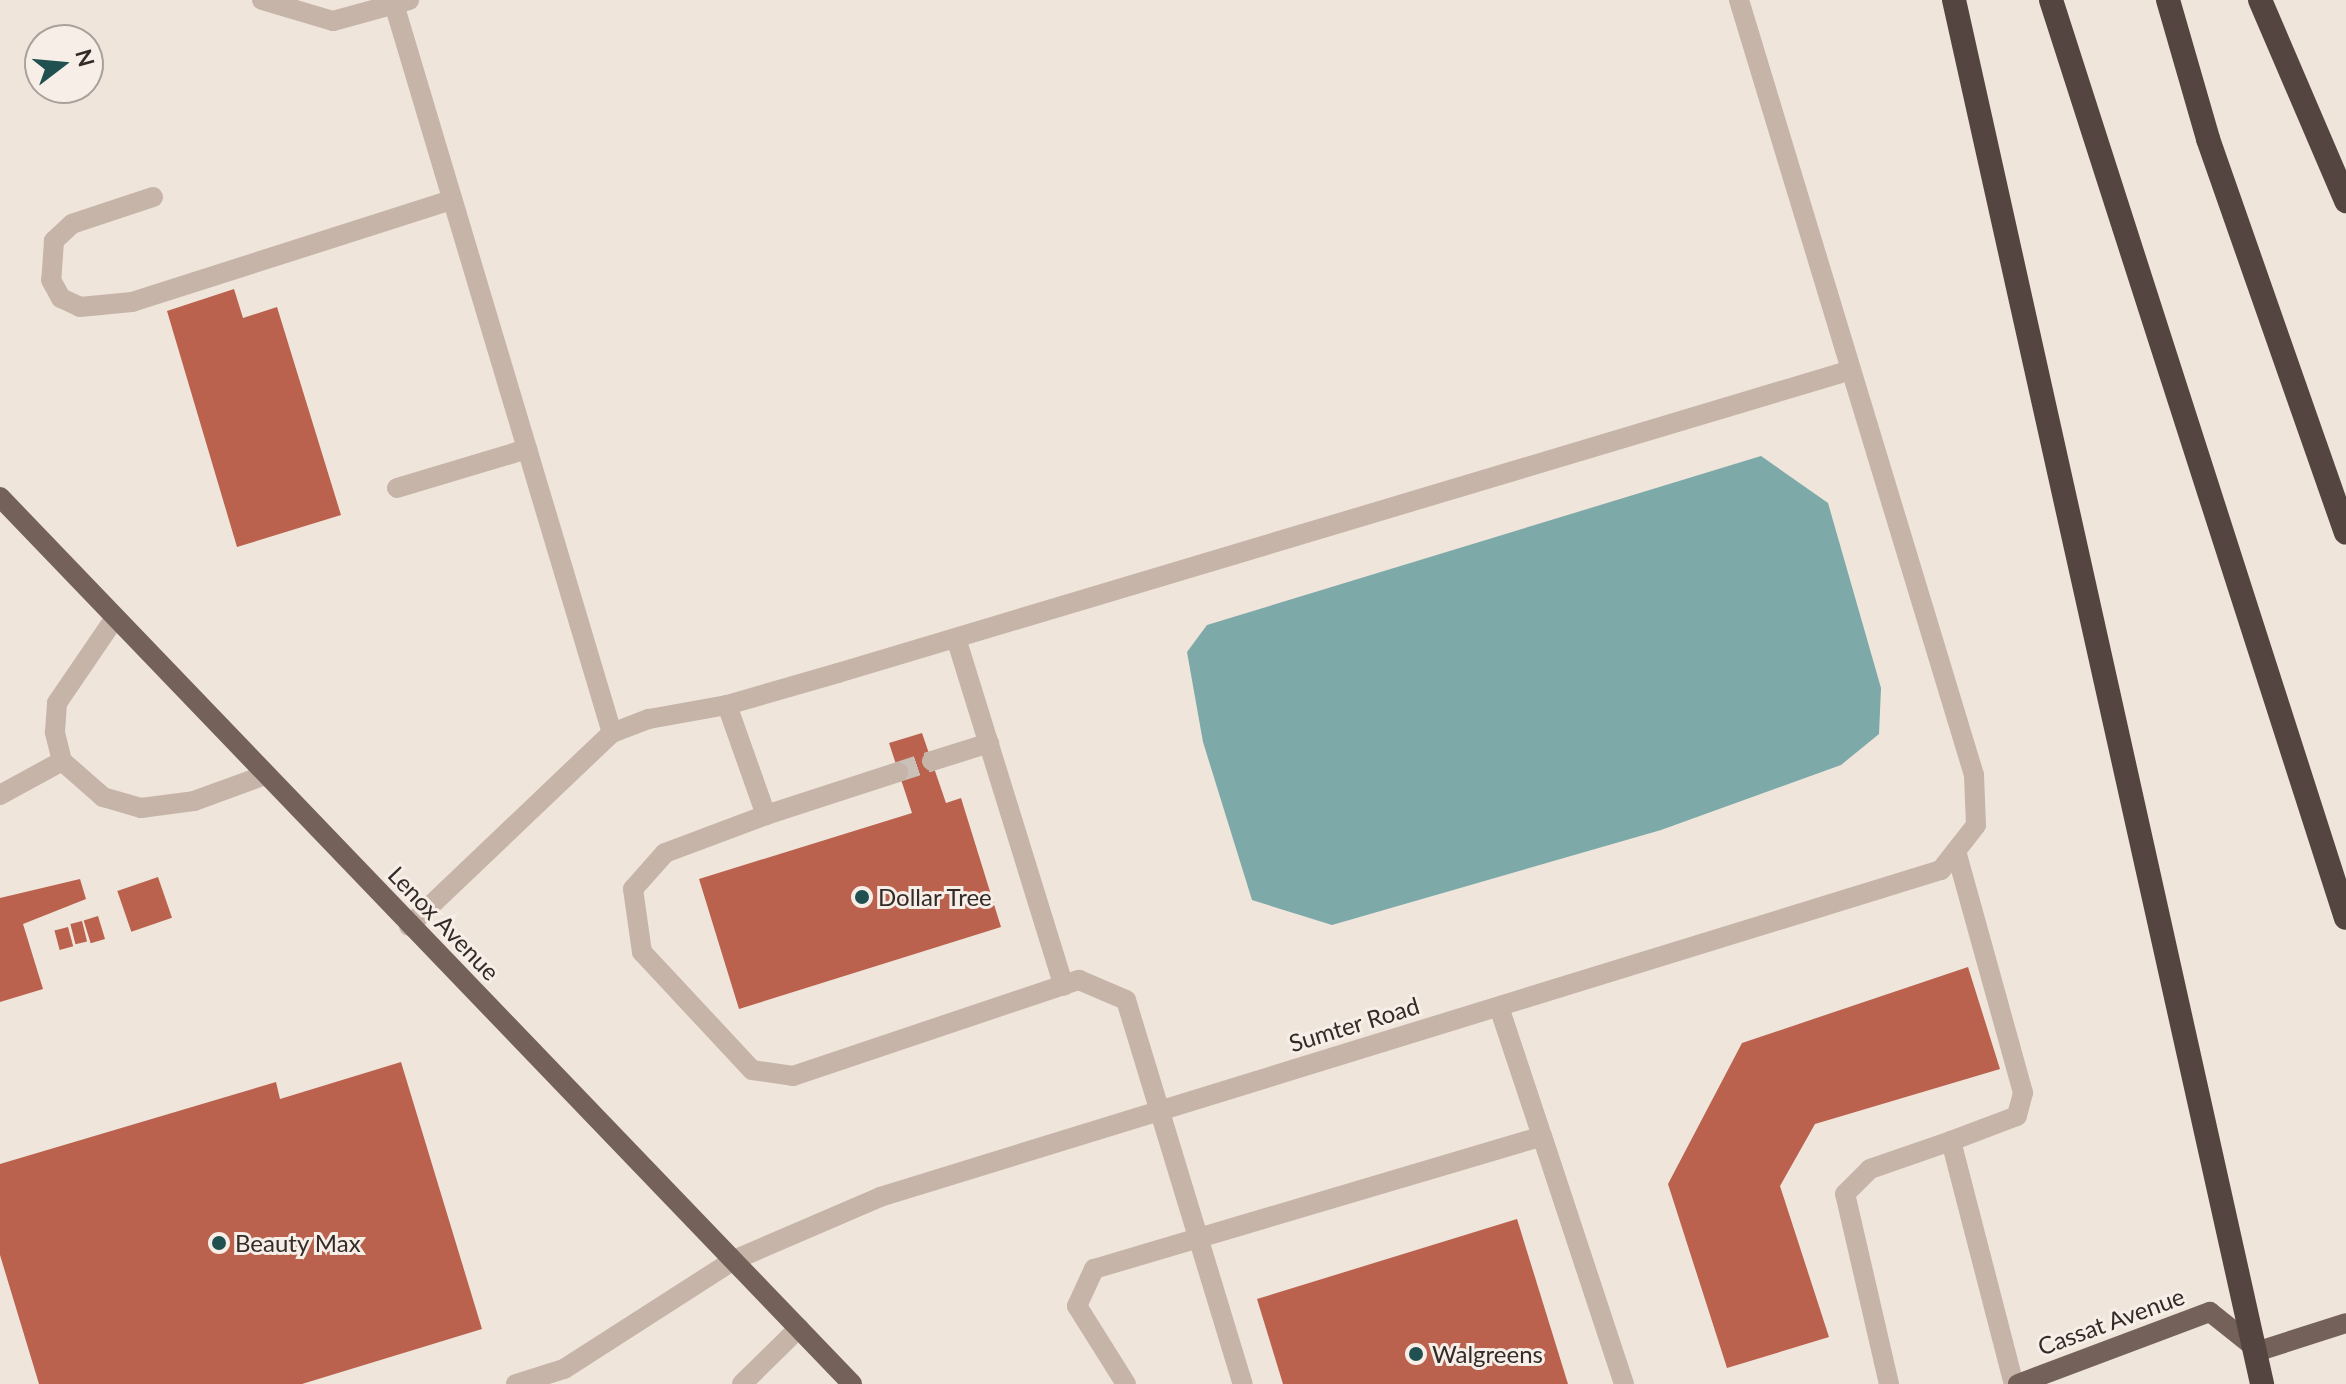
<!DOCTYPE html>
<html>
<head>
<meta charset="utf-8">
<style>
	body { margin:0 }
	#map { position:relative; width:2346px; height:1384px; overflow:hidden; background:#efe5db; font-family:Lato,sans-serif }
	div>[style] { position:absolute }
	.water>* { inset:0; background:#7da9a9 }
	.building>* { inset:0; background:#ba624e; transform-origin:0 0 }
	.minor-tunnel>* { height:20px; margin-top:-10px; transform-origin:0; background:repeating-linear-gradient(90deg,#cac0b7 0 20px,transparent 0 30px) }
	.minor>* { height:20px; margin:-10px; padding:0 10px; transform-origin:10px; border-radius:10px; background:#c6b4a8 }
	.major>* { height:20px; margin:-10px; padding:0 10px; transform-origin:10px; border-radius:10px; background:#74615a }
	.highway>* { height:24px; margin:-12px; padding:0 12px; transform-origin:12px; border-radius:12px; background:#544540 }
	.dots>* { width:22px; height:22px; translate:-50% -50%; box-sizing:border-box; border:4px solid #f7efe7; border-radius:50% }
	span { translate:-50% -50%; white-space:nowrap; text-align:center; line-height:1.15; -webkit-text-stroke:6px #f7efe7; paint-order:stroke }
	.poi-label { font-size:24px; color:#342b28 }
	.left { translate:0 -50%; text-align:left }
	.street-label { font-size:24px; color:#342b28 }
	.north { position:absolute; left:24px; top:24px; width:80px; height:80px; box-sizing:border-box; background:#f7efe7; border:2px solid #a9a19b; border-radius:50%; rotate:74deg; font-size:22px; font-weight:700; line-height:32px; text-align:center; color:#342b28 }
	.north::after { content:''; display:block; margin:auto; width:28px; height:36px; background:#215051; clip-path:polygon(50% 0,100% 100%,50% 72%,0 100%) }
</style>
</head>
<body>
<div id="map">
	<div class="water">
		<i style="clip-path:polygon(1761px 456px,1828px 503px,1881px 688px,1879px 734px,1841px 765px,1661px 830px,1332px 925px,1252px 900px,1203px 742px,1187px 652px,1207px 625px)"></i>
	</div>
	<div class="building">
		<i style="clip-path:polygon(234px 289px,243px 318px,277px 307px,341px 515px,237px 547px,167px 311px)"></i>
		<i style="clip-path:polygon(922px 733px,946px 803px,961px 798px,1001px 927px,739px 1009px,699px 879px,912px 813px,889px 743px)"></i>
		<i style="left:158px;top:877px;width:43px;height:43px;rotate:71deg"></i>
		<i style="clip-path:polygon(80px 879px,86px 899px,23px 924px,43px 989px,0 1002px,0 898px)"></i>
		<i style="left:98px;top:916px;width:24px;height:15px;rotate:73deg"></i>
		<i style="left:82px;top:921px;width:21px;height:12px;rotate:76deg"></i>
		<i style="left:68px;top:927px;width:20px;height:14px;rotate:75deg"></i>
		<i style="clip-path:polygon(1968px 967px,2000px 1069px,1815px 1124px,1780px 1186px,1829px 1337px,1727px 1368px,1668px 1184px,1742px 1043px)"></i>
		<i style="clip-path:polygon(401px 1062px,482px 1329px,302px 1384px,39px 1384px,0 1255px,0 1164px,276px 1082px,280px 1099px)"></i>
		<i style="clip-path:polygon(1517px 1219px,1568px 1384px,1283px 1384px,1257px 1299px)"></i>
	</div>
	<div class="minor-tunnel">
		<i style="left:898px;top:772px;width:36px;rotate:-18deg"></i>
	</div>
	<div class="minor">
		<i style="left:262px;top:0;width:74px;rotate:16.5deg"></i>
		<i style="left:333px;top:21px;width:79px;rotate:-15.4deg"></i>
		<i style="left:394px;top:4px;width:761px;rotate:73.35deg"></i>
		<i style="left:153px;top:197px;width:85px;rotate:161.6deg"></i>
		<i style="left:72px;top:224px;width:25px;rotate:137deg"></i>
		<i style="left:54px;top:241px;width:39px;rotate:94deg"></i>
		<i style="left:51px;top:280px;width:21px;rotate:61deg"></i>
		<i style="left:61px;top:298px;width:21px;rotate:25deg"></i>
		<i style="left:80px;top:307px;width:52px;rotate:-5.5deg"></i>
		<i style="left:132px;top:302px;width:336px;rotate:-17.7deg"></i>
		<i style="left:397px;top:488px;width:136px;rotate:-16.7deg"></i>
		<i style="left:956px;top:638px;width:364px;rotate:72.8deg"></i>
		<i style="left:727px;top:705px;width:117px;rotate:70.5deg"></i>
		<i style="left:766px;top:815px;width:108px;rotate:159.4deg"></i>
		<i style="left:665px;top:853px;width:48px;rotate:131.6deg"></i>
		<i style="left:633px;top:889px;width:64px;rotate:81.9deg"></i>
		<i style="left:642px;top:952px;width:161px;rotate:47deg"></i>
		<i style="left:752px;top:1070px;width:41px;rotate:8.3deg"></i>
		<i style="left:793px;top:1076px;width:302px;rotate:-18.6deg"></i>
		<i style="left:1079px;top:980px;width:51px;rotate:23.1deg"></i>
		<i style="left:1126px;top:1000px;width:401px;rotate:73.1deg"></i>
		<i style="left:62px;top:761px;width:30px;rotate:-104deg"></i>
		<i style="left:55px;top:732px;width:29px;rotate:-86deg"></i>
		<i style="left:57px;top:703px;width:103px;rotate:-55.7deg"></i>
		<i style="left:932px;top:761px;width:60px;rotate:-17.5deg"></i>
		<i style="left:0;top:795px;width:71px;rotate:-28.7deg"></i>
		<i style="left:62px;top:761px;width:55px;rotate:41.3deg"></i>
		<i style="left:103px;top:797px;width:40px;rotate:16deg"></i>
		<i style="left:141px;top:808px;width:53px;rotate:-7.5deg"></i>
		<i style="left:194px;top:801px;width:76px;rotate:-20.1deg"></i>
		<i style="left:766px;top:815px;width:139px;rotate:-18deg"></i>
		<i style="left:1956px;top:851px;width:251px;rotate:74.5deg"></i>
		<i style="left:2023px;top:1093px;width:24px;rotate:105deg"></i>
		<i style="left:2017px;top:1116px;width:71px;rotate:159.3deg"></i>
		<i style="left:1951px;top:1141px;width:251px;rotate:75.5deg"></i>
		<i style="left:409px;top:926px;width:280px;rotate:-43.6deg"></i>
		<i style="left:612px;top:733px;width:40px;rotate:-21deg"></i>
		<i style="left:649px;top:719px;width:79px;rotate:-10.2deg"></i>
		<i style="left:727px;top:705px;width:116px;rotate:-16.1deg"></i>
		<i style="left:838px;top:673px;width:1057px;rotate:-16.65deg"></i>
		<i style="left:1499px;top:1007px;width:136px;rotate:71.6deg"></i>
		<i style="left:516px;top:1384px;width:50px;rotate:-17.4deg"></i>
		<i style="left:564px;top:1369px;width:202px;rotate:-32.7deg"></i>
		<i style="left:734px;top:1260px;width:159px;rotate:-23.3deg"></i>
		<i style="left:880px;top:1197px;width:1110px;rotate:-17.13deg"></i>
		<i style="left:1941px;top:870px;width:57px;rotate:-52.1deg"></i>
		<i style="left:1976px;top:825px;width:50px;rotate:-92.3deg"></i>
		<i style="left:1974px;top:775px;width:810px;rotate:-106.87deg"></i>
		<i style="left:742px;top:1384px;width:80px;rotate:-44.5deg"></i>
		<i style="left:1126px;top:1384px;width:92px;rotate:-122.1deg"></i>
		<i style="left:1077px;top:1306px;width:41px;rotate:-65.3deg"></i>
		<i style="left:1094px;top:1269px;width:467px;rotate:-16.5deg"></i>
		<i style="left:1542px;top:1136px;width:261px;rotate:71.7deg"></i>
		<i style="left:1889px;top:1384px;width:195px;rotate:-103deg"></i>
		<i style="left:1845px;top:1194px;width:35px;rotate:-45deg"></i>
		<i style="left:1870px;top:1169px;width:86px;rotate:-19.1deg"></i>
	</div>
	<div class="major">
		<i style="left:0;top:497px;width:1230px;rotate:46.15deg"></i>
		<i style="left:2259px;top:1351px;width:91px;rotate:-17.8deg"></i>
		<i style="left:2018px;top:1384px;width:205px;rotate:-20.6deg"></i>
		<i style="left:2210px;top:1312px;width:63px;rotate:38.5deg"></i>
	</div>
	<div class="highway">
		<i style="left:1954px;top:0;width:1418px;rotate:77.45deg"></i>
		<i style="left:2051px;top:0;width:964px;rotate:72.19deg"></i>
		<i style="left:2168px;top:0;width:145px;rotate:73.9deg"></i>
		<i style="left:2208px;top:139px;width:417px;rotate:70.7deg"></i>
		<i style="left:2260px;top:0;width:219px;rotate:66.8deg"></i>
	</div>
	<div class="dots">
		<i style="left:862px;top:897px;background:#215051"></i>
		<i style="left:219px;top:1243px;background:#215051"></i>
		<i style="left:1416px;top:1354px;background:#215051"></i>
	</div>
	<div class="poi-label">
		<span class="left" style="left:878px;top:897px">Dollar Tree</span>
		<span class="left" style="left:235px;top:1243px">Beauty Max</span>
		<span class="left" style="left:1432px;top:1354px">Walgreens</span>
	</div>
	<div class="street-label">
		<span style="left:444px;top:923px;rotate:46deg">Lenox Avenue</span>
		<span style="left:1354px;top:1024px;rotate:-17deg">Sumter Road</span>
		<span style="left:2111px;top:1321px;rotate:-20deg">Cassat Avenue</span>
	</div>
	<div class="north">N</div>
</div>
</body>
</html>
